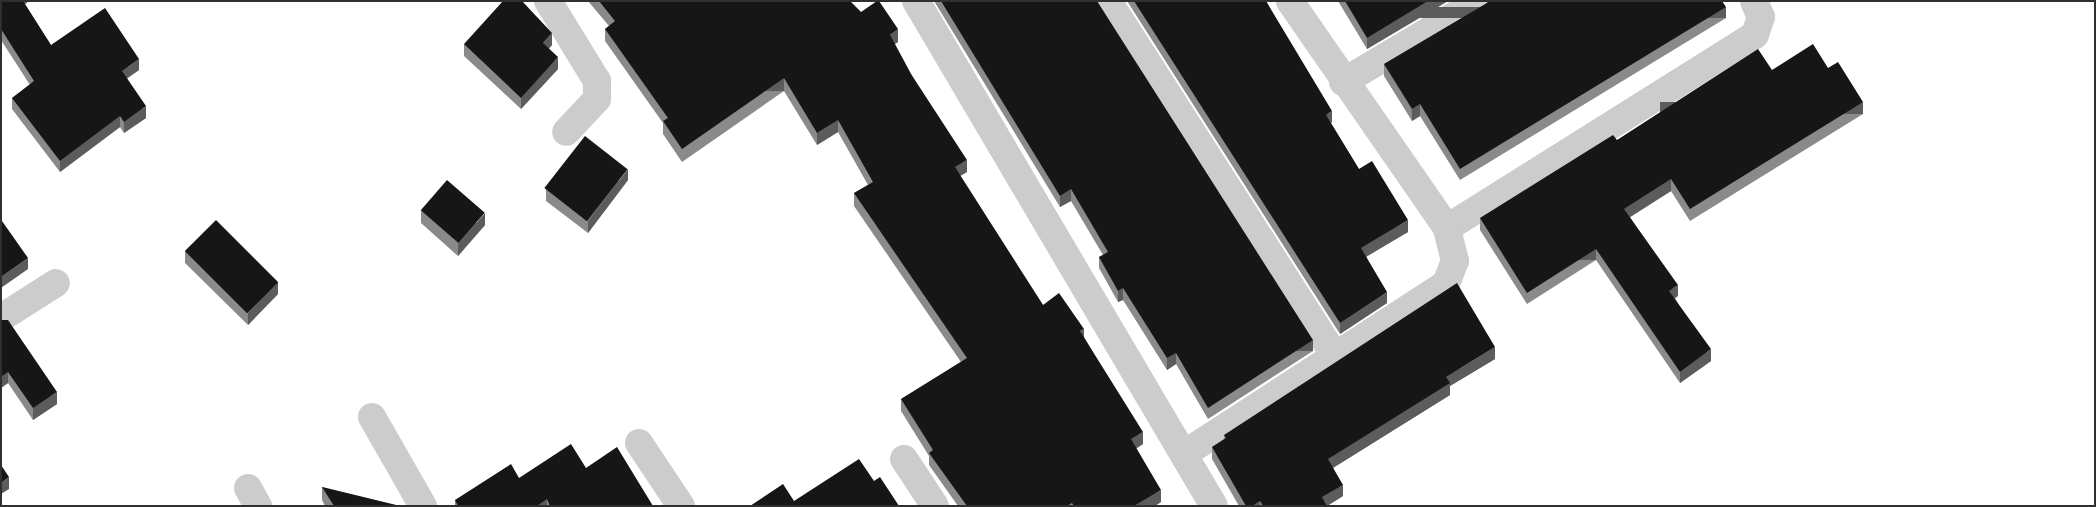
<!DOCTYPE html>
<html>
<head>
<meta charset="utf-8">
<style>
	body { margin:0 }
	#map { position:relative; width:2096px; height:507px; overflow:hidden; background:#fff; font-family:"PT Sans Narrow",sans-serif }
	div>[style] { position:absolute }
	.minor>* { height:28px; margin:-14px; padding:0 14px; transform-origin:14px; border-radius:14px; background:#ccc }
	.wall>* { inset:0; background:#8a8a8a }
	.shaded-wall>* { inset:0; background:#5c5c5c; transform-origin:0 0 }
	.building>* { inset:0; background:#161616; transform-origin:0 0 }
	span { translate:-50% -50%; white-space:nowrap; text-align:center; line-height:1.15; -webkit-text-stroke:5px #fff; paint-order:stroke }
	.frame { position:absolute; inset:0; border:2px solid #2f2f2f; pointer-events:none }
</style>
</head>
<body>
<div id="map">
	<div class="minor">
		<i style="left:548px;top:1px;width:94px;rotate:58.5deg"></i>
		<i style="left:597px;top:81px;width:18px;rotate:90deg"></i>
		<i style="left:597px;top:99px;width:45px;rotate:133.2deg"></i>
		<i style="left:916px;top:1px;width:586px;rotate:59.46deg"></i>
		<i style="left:1108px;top:1px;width:421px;rotate:57.4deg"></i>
		<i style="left:1343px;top:82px;width:158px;rotate:-30.8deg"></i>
		<i style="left:1447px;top:228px;width:363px;rotate:-32.1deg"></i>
		<i style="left:1755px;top:35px;width:19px;rotate:-72deg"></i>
		<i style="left:1761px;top:17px;width:17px;rotate:-114deg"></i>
		<i style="left:1px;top:318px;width:65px;rotate:-32.5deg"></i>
		<i style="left:372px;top:417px;width:103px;rotate:60.2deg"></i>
		<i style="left:639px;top:443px;width:76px;rotate:56.3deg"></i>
		<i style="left:1184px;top:454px;width:312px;rotate:-33deg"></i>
		<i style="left:1446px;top:284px;width:25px;rotate:-69deg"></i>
		<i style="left:1455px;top:261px;width:34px;rotate:-104deg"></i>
		<i style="left:1447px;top:228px;width:276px;rotate:-124.7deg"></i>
		<i style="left:904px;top:459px;width:56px;rotate:56.6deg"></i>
		<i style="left:248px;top:488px;width:21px;rotate:61deg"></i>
	</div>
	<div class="wall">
		<i style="clip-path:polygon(1px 1px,29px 1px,25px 4px,51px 45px,139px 70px,127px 78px,146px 118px,124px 133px,120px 127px,60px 172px,12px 109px,12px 98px,30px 85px,1px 40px)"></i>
		<i style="clip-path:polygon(588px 1px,850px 1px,861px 12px,898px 42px,895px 44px,911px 74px,967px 172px,960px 176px,1043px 305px,1084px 337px,1143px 444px,1136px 448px,1161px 502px,1155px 506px,958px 506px,929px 465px,929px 456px,901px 411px,901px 399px,961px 362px,854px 206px,854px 193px,868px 185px,838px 132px,817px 145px,784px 91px,682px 162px,663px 134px,663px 123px,605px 41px,605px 29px,609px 26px)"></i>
		<i style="clip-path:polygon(934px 1px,1097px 1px,1313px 351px,1208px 419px,1176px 364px,1167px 370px,1123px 300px,1118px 302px,1099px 268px,1099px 257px,1103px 255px,1071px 201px,1060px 207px)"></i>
		<i style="clip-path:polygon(1127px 1px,1266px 1px,1332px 122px,1331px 123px,1359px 169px,1408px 232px,1366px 256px,1387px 303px,1340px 334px)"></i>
		<i style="clip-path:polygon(1338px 1px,1448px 1px,1367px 49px)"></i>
		<i style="clip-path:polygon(1487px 3px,1726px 18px,1460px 180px,1420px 116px,1412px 121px,1384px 76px,1384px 64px)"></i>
		<i style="clip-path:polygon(464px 44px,552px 45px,549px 48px,558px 69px,521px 109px,464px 56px)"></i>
		<i style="clip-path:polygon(1828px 68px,1863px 114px,1690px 221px,1671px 191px,1630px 217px,1678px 296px,1675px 298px,1711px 361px,1680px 383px,1596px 260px,1527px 304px,1480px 230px,1480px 218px,1617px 140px,1772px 70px)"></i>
		<i style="clip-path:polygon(628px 180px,588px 233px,546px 201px,546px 189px)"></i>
		<i style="clip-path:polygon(421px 211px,485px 225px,458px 256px,421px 223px)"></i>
		<i style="clip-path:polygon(185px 251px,278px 294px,248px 325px,185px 263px)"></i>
		<i style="clip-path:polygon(1px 320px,57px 404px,33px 420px,8px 383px,1px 388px)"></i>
		<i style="clip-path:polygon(1495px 359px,1450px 386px,1450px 395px,1333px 468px,1343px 496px,1327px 506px,1239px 506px,1212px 459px,1212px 447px,1224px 439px,1224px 435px)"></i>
		<i style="clip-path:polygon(586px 468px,653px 506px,455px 506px,455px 500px,519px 478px)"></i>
		<i style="clip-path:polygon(322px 487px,400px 506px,325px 506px,322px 500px)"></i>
	</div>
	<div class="shaded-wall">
		<i style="clip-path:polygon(20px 1px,29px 1px,20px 8px)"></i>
		<i style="clip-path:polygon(1428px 1px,1448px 1px,1367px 49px,1367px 38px)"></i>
		<i style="left:1726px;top:7px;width:11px;height:311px;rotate:90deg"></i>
		<i style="clip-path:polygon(898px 29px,898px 42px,890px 47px,890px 35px)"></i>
		<i style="clip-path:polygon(552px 33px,552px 45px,543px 55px,543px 43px)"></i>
		<i style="clip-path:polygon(558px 57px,558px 69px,521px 109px,521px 98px)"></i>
		<i style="clip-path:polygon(139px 59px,139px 70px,122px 82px,122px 71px)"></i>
		<i style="left:784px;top:78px;width:13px;height:124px;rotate:90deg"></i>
		<i style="left:1863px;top:102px;width:12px;height:203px;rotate:90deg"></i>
		<i style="clip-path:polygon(1420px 104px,1420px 116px,1412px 121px,1412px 109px)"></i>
		<i style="clip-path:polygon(146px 106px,146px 118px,124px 133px,124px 122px)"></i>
		<i style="clip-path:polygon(1332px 111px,1332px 122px,1326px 126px,1326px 115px)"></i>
		<i style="clip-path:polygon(120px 116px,120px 127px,60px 172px,60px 161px)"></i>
		<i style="clip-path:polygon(838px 120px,838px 132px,817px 145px,817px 133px)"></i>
		<i style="clip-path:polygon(967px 160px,967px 172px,955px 179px,955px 167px)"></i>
		<i style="clip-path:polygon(628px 169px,628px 180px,588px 233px,588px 221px)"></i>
		<i style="clip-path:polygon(1671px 179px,1671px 191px,1624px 221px,1624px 209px)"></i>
		<i style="clip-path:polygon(1071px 189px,1071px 201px,1060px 207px,1060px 196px)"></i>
		<i style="clip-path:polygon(485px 213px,485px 225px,458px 256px,458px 244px)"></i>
		<i style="clip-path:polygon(1408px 220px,1408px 232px,1361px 260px,1361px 248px)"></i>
		<i style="left:1596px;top:249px;width:11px;height:82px;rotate:90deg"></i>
		<i style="clip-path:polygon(28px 258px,28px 269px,1px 288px,1px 277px)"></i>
		<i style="clip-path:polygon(278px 282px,278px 294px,248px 325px,248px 313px)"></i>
		<i style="clip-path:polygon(1678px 285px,1678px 296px,1669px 302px,1669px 291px)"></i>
		<i style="clip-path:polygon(1123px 288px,1123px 300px,1118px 302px,1118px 291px)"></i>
		<i style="clip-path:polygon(1387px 292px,1387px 303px,1340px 334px,1340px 323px)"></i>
		<i style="clip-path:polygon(1084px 329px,1084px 342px,1080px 331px)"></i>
		<i style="left:1313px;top:340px;width:11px;height:125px;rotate:90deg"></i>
		<i style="clip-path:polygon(1495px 347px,1495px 359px,1450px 386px,1450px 395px,1328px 471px,1328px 459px,1446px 377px)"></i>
		<i style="clip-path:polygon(1711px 349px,1711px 361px,1680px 383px,1680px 372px)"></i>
		<i style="clip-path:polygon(1176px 353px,1176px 364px,1167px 370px,1167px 358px)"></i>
		<i style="clip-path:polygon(8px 372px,8px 383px,1px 388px,1px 377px)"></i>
		<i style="clip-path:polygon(57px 392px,57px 404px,33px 420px,33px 408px)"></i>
		<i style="clip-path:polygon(1143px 432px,1143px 444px,1131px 452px,1131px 439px)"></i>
		<i style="clip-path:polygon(9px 477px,9px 489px,1px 494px,1px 483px)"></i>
		<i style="clip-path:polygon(1343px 485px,1343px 496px,1327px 506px,1322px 497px)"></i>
		<i style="clip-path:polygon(1161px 490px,1161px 502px,1155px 506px,1134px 506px)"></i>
		<i style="clip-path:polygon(547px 499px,547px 506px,537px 506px)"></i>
		<i style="clip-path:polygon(1260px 501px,1260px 506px,1252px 506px)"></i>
	</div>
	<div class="building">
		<i style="clip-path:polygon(1px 1px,23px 1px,51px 45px,105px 8px,139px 59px,122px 71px,146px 106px,124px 122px,120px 116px,60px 161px,12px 98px,34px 81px,1px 29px)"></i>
		<i style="clip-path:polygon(503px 1px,522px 1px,552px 33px,543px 43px,558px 57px,521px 98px,464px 44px)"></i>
		<i style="clip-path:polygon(599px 1px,850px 1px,861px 12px,877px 1px,879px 1px,898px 29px,890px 35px,911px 74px,967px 160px,955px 167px,1043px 305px,1059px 293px,1084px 329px,1080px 331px,1143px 432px,1131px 439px,1161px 490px,1134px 506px,1074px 506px,1072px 503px,1067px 506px,967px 506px,929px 453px,933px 450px,901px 399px,967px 358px,854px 193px,873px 182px,838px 120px,817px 133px,784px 78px,682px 149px,663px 121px,668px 118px,605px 29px,615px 21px)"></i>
		<i style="clip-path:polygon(941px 1px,1097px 1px,1313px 340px,1208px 408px,1176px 353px,1167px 358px,1123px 288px,1118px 291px,1099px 257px,1108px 252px,1071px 189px,1060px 196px)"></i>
		<i style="clip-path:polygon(1134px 1px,1266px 1px,1332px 111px,1326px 115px,1359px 169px,1372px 161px,1408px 220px,1361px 248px,1387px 292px,1340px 323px)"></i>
		<i style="clip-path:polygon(1345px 1px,1428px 1px,1367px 38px)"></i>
		<i style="clip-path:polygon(1488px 1px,1722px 1px,1726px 7px,1460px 169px,1420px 104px,1412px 109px,1384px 64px,1487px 3px)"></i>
		<i style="clip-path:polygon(1813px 44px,1828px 68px,1838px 62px,1863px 102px,1690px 209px,1671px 179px,1624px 209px,1678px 285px,1669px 291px,1711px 349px,1680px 372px,1596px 249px,1527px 293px,1480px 218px,1613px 135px,1617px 140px,1758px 49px,1772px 70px)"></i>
		<i style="left:585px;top:136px;width:54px;height:66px;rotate:38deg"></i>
		<i style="left:447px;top:180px;width:50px;height:40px;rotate:41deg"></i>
		<i style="left:216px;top:220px;width:88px;height:44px;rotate:45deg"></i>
		<i style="clip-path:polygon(1px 221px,2px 221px,28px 258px,1px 277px)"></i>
		<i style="clip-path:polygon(1457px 283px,1495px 347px,1446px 377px,1450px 383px,1328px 459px,1343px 485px,1322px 497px,1327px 506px,1263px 506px,1260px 501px,1252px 506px,1246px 506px,1212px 447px,1226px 438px,1224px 435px)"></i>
		<i style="clip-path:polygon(1px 320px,8px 320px,57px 392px,33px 408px,8px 372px,1px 377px)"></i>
		<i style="clip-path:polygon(571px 444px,586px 468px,617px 447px,653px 506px,550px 506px,547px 499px,537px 506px,458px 506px,455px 500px,511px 464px,519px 478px)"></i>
		<i style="clip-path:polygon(859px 459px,874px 481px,880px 477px,899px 506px,750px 506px,783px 484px,794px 501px)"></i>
		<i style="clip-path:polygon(1px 465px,9px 477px,1px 483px)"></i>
		<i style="clip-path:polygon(322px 487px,400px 506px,334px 506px)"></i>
	</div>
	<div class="frame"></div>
</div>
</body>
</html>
